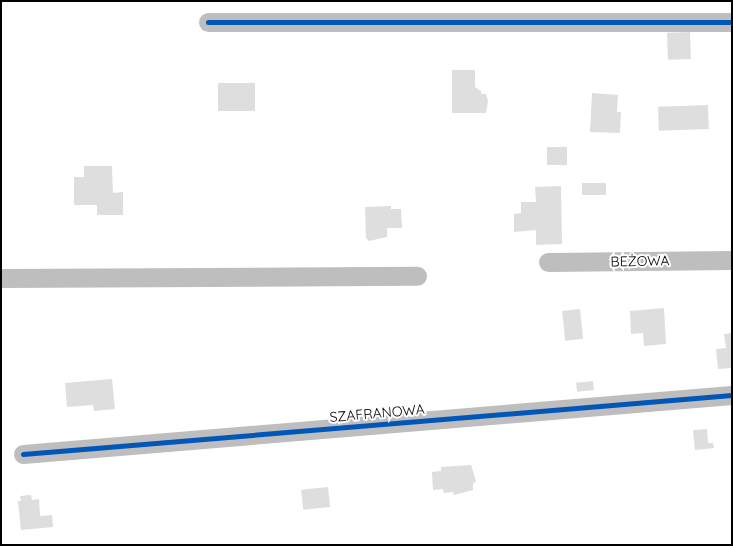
<!DOCTYPE html>
<html>
<head>
<meta charset="utf-8">
<style>
	body { margin:0 }
	#map { position:relative; width:733px; height:546px; overflow:hidden; background:#fff; font-family:Quicksand,sans-serif }
	div>[style] { position:absolute }
	.building>* { inset:0; background:#dedede; transform-origin:0 0 }
	.minor>* { height:19px; margin:-9.5px; padding:0 9.5px; transform-origin:9.5px; border-radius:9.5px; background:#bebebe }
	.cycleway>* { height:5px; margin:-2.5px; padding:0 2.5px; transform-origin:2.5px; border-radius:2.5px; background:#0057b8 }
	span { translate:-50% -50%; white-space:nowrap; text-align:center; line-height:1.15; -webkit-text-stroke:4px #fff; paint-order:stroke }
	.street-label { font-size:14px; color:#000 }
	.frame { position:absolute; inset:0; border:2px solid #000; pointer-events:none }
</style>
</head>
<body>
<div id="map">
	<div class="building">
		<i style="left:690px;top:32px;width:27px;height:23px;rotate:88deg"></i>
		<i style="clip-path:polygon(452px 70px,475px 70px,475px 87px,481px 91px,481px 94px,486px 94px,488px 101px,486px 113px,452px 113px)"></i>
		<i style="left:218px;top:83px;width:37px;height:28px"></i>
		<i style="clip-path:polygon(592px 93px,618px 95px,617px 112px,621px 112px,620px 133px,590px 132px)"></i>
		<i style="left:708px;top:105px;width:24px;height:50px;rotate:88deg"></i>
		<i style="left:547px;top:147px;width:20px;height:18px"></i>
		<i style="clip-path:polygon(84px 166px,112px 166px,113px 193px,123px 192px,123px 215px,97px 215px,97px 205px,74px 205px,74px 177px,84px 177px)"></i>
		<i style="left:606px;top:183px;width:12px;height:24px;rotate:90deg"></i>
		<i style="clip-path:polygon(561px 186px,562px 244px,536px 245px,536px 230px,514px 232px,514px 214px,521px 213px,521px 202px,536px 202px,535px 187px)"></i>
		<i style="clip-path:polygon(391px 206px,391px 209px,401px 209px,402px 228px,387px 228px,387px 237px,369px 241px,366px 238px,365px 207px)"></i>
		<i style="clip-path:polygon(664px 308px,666px 344px,644px 346px,643px 333px,631px 334px,630px 311px)"></i>
		<i style="left:580px;top:309px;width:30px;height:18px;rotate:84deg"></i>
		<i style="clip-path:polygon(732px 333px,732px 368px,718px 369px,716px 349px,726px 348px,724px 334px)"></i>
		<i style="clip-path:polygon(112px 379px,115px 409px,94px 411px,93px 405px,67px 407px,65px 383px)"></i>
		<i style="left:593px;top:381px;width:9px;height:17px;rotate:84deg"></i>
		<i style="clip-path:polygon(707px 429px,708px 443px,713px 443px,714px 448px,695px 450px,693px 430px)"></i>
		<i style="clip-path:polygon(471px 465px,476px 481px,473px 484px,473px 490px,454px 495px,453px 492px,444px 493px,443px 489px,433px 490px,432px 472px,441px 471px,441px 467px)"></i>
		<i style="left:328px;top:487px;width:20px;height:27px;rotate:84deg"></i>
		<i style="clip-path:polygon(31px 495px,32px 500px,39px 499px,40px 516px,52px 515px,53px 527px,21px 530px,18px 501px,21px 501px,20px 496px)"></i>
	</div>
	<div class="minor">
		<i style="left:208px;top:22px;width:524px"></i>
		<i style="left:548px;top:262px;width:184px;rotate:-0.6deg"></i>
		<i style="left:1px;top:278px;width:416px;rotate:-0.3deg"></i>
		<i style="left:23px;top:454px;width:711px;rotate:-4.76deg"></i>
	</div>
	<div class="cycleway">
		<i style="left:208px;top:22px;width:524px"></i>
		<i style="left:23px;top:454px;width:711px;rotate:-4.76deg"></i>
	</div>
	<div class="street-label">
		<span style="left:640px;top:261px;rotate:-1deg">BEŻOWA</span>
		<span style="left:377px;top:413px;rotate:-5deg">SZAFRANOWA</span>
	</div>
	<div class="frame"></div>
</div>
</body>
</html>
